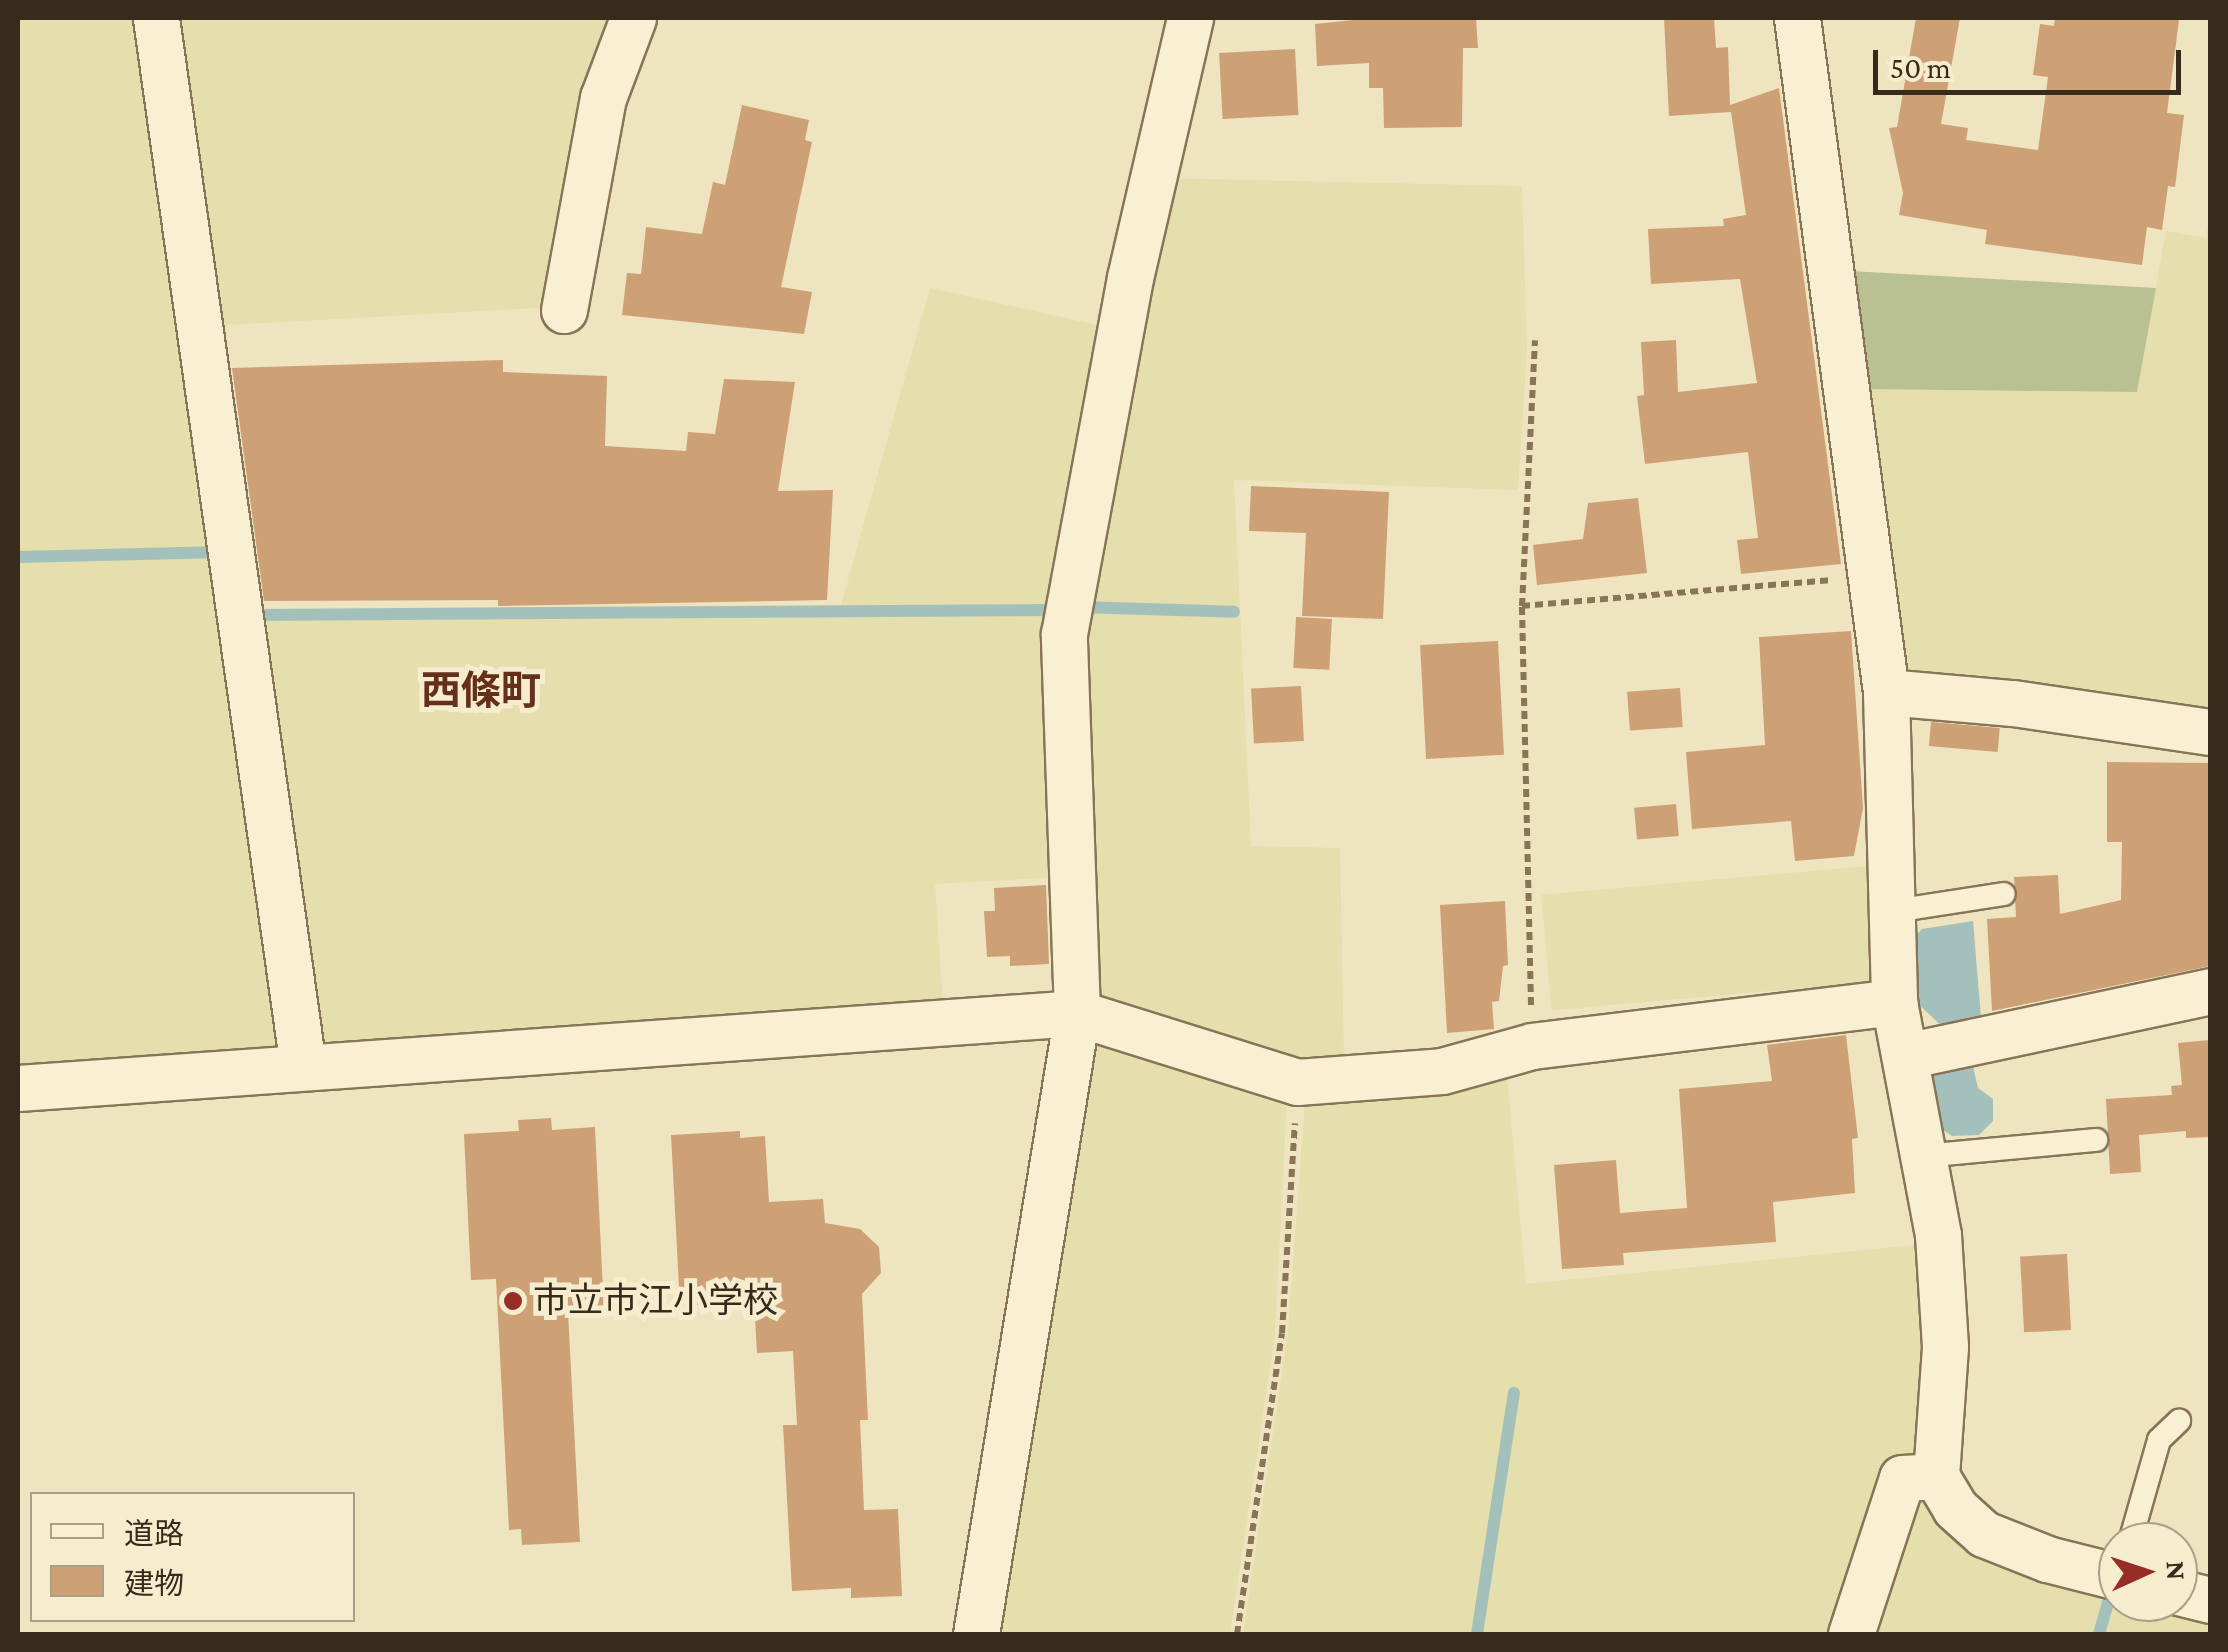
<!DOCTYPE html>
<html>
<head>
<meta charset="utf-8">
<style>
	body { margin:0 }
	#map { position:relative; width:2228px; height:1652px; overflow:hidden; background:#efe4c0; font-family:"Crimson Pro","Noto Sans JP",serif }
	div>[style] { position:absolute }
	.farmland>* { inset:0; background:#e4dfad; transform-origin:0 0 }
	.cemetery>* { inset:0; background:#b9c193 }
	.water>* { inset:0; background:#a3c1ba }
	.stream>* { height:12px; margin:-6px; padding:0 6px; transform-origin:6px; border-radius:6px; background:#a3c1ba }
	.building>* { inset:0; background:#cea075; transform-origin:0 0 }
	.path>* { height:6px; margin-top:-3px; transform-origin:0; background:repeating-linear-gradient(90deg,#887457 0 8px,transparent 0 13px) }
	.roads { filter:drop-shadow(2px 0 #887457) drop-shadow(-2px 0 #887457) drop-shadow(0 2px #887457) drop-shadow(0 -2px #887457) }
	.lane>* { height:22px; margin:-11px; padding:0 11px; transform-origin:11px; border-radius:11px; background:#f9f0d3 }
	.street>* { height:45px; margin:-22.5px; padding:0 22.5px; transform-origin:22.5px; border-radius:22.5px; background:#f9f0d3 }
	.dots>* { width:28px; height:28px; translate:-50% -50%; box-sizing:border-box; border:5px solid #f6edcf; border-radius:50% }
	span { translate:-50% -50%; white-space:nowrap; text-align:center; line-height:1.15; -webkit-text-stroke:10px #f6edcf; paint-order:stroke }
	.poi-label { font-size:35px; color:#372b1c }
	.left { translate:0 -50%; text-align:left }
	.quarter-label { font-size:40px; color:#652f1b; font-weight:700 }
	.frame { position:absolute; inset:0; border:20px solid #372b1c; pointer-events:none }
	.legend { position:absolute; left:30px; top:1492px; width:325px; height:130px; box-sizing:border-box; background:#f6edcf; border:2px solid #aa9f87; margin:0; padding:12px 18px; list-style:none; font-size:30px; color:#372b1c }
	.legend li { display:flex; align-items:center; gap:20px; height:50px }
	.legend b { width:50px; border:2px solid #aa9f87 }
	.north { position:absolute; left:2098px; top:1522px; width:100px; height:100px; box-sizing:border-box; background:#f6edcf; border:2px solid #aa9f87; border-radius:50%; rotate:87deg; font-size:28px; font-weight:700; line-height:40px; text-align:center; color:#372b1c }
	.north::after { content:''; display:block; margin:auto; width:35px; height:45px; background:#982d26; clip-path:polygon(50% 0,100% 100%,50% 72%,0 100%) }
	.scale { position:absolute; left:1873px; top:50px; width:308px; height:45px; box-sizing:border-box; border:5px solid #372b1c; border-top:0; padding-left:12px; font-size:30px; line-height:35px; white-space:nowrap; color:#372b1c; -webkit-text-stroke:8px #f6edcf; paint-order:stroke }
</style>
</head>
<body>
<div id="map">
	<div class="farmland">
		<i style="clip-path:polygon(18px 18px,151px 18px,283px 1054px,18px 1073px)"></i>
		<i style="clip-path:polygon(164px 18px,620px 18px,554px 307px,207px 326px)"></i>
		<i style="clip-path:polygon(1159px 178px,1522px 186px,1527px 349px,1518px 490px,1234px 480px,1251px 846px,1340px 848px,1344px 1059px,1297px 1062px,1103px 1007px,1086px 990px,1070px 633px)"></i>
		<i style="clip-path:polygon(2210px 212px,2210px 717px,1895px 678px,1860px 389px,2137px 392px,2166px 231px,2206px 238px)"></i>
		<i style="clip-path:polygon(930px 288px,1110px 328px,1064px 877px,935px 884px,943px 1006px,313px 1049px,245px 615px,839px 612px)"></i>
		<i style="left:1870px;top:866px;width:116px;height:330px;rotate:85deg"></i>
		<i style="clip-path:polygon(1105px 1042px,1287px 1098px,1275px 1335px,1230px 1634px,993px 1634px,1085px 1044px)"></i>
		<i style="clip-path:polygon(1507px 1077px,1526px 1284px,1924px 1244px,1926px 1458px,1842px 1634px,1243px 1634px,1288px 1331px,1305px 1101px)"></i>
		<i style="clip-path:polygon(1911px 1491px,2118px 1592px,2118px 1602px,2161px 1602px,2210px 1614px,2210px 1634px,1862px 1634px)"></i>
	</div>
	<div class="cemetery">
		<i style="clip-path:polygon(1850px 271px,2156px 288px,2137px 392px,1860px 389px)"></i>
	</div>
	<div class="water">
		<i style="clip-path:polygon(1973px 921px,1982px 1030px,1950px 1034px,1914px 1000px,1909px 943px,1922px 929px)"></i>
		<i style="clip-path:polygon(1972px 1062px,1978px 1088px,1993px 1099px,1993px 1121px,1979px 1135px,1952px 1136px,1940px 1128px,1928px 1074px)"></i>
	</div>
	<div class="stream">
		<i style="left:18px;top:557px;width:206px;rotate:-1.4deg"></i>
		<i style="left:1079px;top:607px;width:155px;rotate:1.8deg"></i>
		<i style="left:249px;top:615px;width:798px;rotate:-0.36deg"></i>
		<i style="left:1477px;top:1634px;width:244px;rotate:-81.3deg"></i>
		<i style="left:2099px;top:1634px;width:35px;rotate:-74deg"></i>
	</div>
	<div class="building">
		<i style="clip-path:polygon(1372px 18px,1476px 18px,1478px 48px,1463px 48px,1462px 127px,1384px 128px,1383px 88px,1369px 88px,1369px 63px,1317px 66px,1315px 24px)"></i>
		<i style="clip-path:polygon(1664px 18px,1714px 18px,1716px 48px,1728px 47px,1730px 105px,1779px 88px,1841px 564px,1741px 574px,1737px 540px,1758px 538px,1748px 452px,1645px 464px,1637px 396px,1644px 395px,1641px 342px,1676px 340px,1678px 392px,1757px 383px,1740px 279px,1651px 284px,1648px 229px,1724px 226px,1723px 219px,1746px 215px,1731px 112px,1669px 116px)"></i>
		<i style="clip-path:polygon(1916px 18px,1960px 18px,1941px 124px,1968px 128px,1966px 140px,2038px 150px,2048px 77px,2033px 75px,2040px 24px,2054px 26px,2055px 18px,2179px 20px,2167px 113px,2184px 115px,2175px 187px,2168px 186px,2162px 230px,2147px 227px,2142px 265px,1985px 244px,1987px 230px,1899px 215px,1903px 193px,1889px 128px,1897px 127px)"></i>
		<i style="left:1295px;top:49px;width:66px;height:76px;rotate:87deg"></i>
		<i style="clip-path:polygon(742px 105px,809px 120px,805px 140px,812px 142px,781px 287px,812px 292px,804px 334px,622px 315px,627px 273px,641px 274px,646px 227px,702px 234px,713px 182px,725px 185px)"></i>
		<i style="clip-path:polygon(503px 360px,503px 372px,607px 376px,605px 446px,686px 451px,688px 432px,715px 434px,724px 379px,795px 382px,778px 491px,833px 490px,827px 600px,498px 606px,498px 600px,264px 601px,232px 368px)"></i>
		<i style="clip-path:polygon(1251px 486px,1389px 492px,1383px 619px,1302px 616px,1306px 533px,1249px 531px)"></i>
		<i style="clip-path:polygon(1638px 498px,1647px 573px,1537px 585px,1533px 545px,1583px 539px,1588px 503px)"></i>
		<i style="left:1296px;top:617px;width:36px;height:51px;rotate:3deg"></i>
		<i style="clip-path:polygon(1851px 631px,1863px 808px,1854px 856px,1795px 861px,1791px 821px,1692px 829px,1686px 752px,1765px 745px,1759px 637px)"></i>
		<i style="left:1498px;top:641px;width:114px;height:78px;rotate:87deg"></i>
		<i style="left:1301px;top:686px;width:55px;height:50px;rotate:87deg"></i>
		<i style="left:1680px;top:688px;width:39px;height:53px;rotate:86deg"></i>
		<i style="left:1931px;top:722px;width:69px;height:24px;rotate:5deg"></i>
		<i style="clip-path:polygon(2107px 762px,2210px 763px,2210px 966px,1992px 1011px,1987px 919px,2016px 917px,2014px 877px,2058px 875px,2060px 914px,2121px 900px,2122px 842px,2107px 842px)"></i>
		<i style="left:1676px;top:804px;width:32px;height:42px;rotate:85deg"></i>
		<i style="clip-path:polygon(1046px 885px,1049px 964px,1010px 966px,1010px 956px,987px 957px,984px 911px,995px 911px,994px 888px)"></i>
		<i style="clip-path:polygon(1505px 901px,1508px 965px,1503px 966px,1499px 1001px,1492px 1002px,1494px 1029px,1447px 1033px,1440px 905px)"></i>
		<i style="clip-path:polygon(1846px 1035px,1858px 1138px,1852px 1139px,1855px 1193px,1773px 1202px,1776px 1242px,1623px 1253px,1624px 1265px,1562px 1269px,1554px 1165px,1616px 1160px,1620px 1213px,1687px 1208px,1679px 1089px,1772px 1081px,1767px 1045px)"></i>
		<i style="clip-path:polygon(2210px 1040px,2210px 1137px,2186px 1138px,2186px 1131px,2139px 1135px,2141px 1172px,2110px 1174px,2106px 1099px,2172px 1095px,2171px 1086px,2182px 1085px,2178px 1043px)"></i>
		<i style="clip-path:polygon(551px 1118px,552px 1130px,595px 1127px,604px 1310px,568px 1312px,580px 1542px,522px 1545px,521px 1529px,509px 1530px,496px 1279px,471px 1280px,464px 1134px,519px 1131px,518px 1120px)"></i>
		<i style="clip-path:polygon(740px 1131px,740px 1138px,765px 1136px,769px 1202px,823px 1199px,825px 1223px,860px 1229px,879px 1247px,881px 1273px,862px 1294px,868px 1420px,860px 1420px,864px 1510px,898px 1509px,902px 1596px,851px 1598px,851px 1588px,792px 1591px,783px 1425px,797px 1425px,793px 1351px,757px 1353px,754px 1302px,680px 1306px,671px 1135px)"></i>
		<i style="left:2067px;top:1254px;width:76px;height:47px;rotate:87deg"></i>
	</div>
	<div class="path">
		<i style="left:1522px;top:606px;width:266px;rotate:-87.2deg"></i>
		<i style="left:1531px;top:1005px;width:399px;rotate:-91.3deg"></i>
		<i style="left:1522px;top:606px;width:308px;rotate:-4.8deg"></i>
		<i style="left:1237px;top:1634px;width:304px;rotate:-81.5deg"></i>
		<i style="left:1282px;top:1333px;width:210px;rotate:-86.5deg"></i>
	</div>
	<div class="roads">
		<div class="lane">
			<i style="left:1888px;top:912px;width:117px;rotate:-8.8deg"></i>
			<i style="left:1923px;top:1156px;width:174px;rotate:-5.3deg"></i>
			<i style="left:2130px;top:1542px;width:106px;rotate:-74.1deg"></i>
			<i style="left:2159px;top:1440px;width:28px;rotate:-44deg"></i>
		</div>
		<div class="street">
			<i style="left:156px;top:18px;width:1059px;rotate:82.02deg"></i>
			<i style="left:1797px;top:18px;width:680px;rotate:82.48deg"></i>
			<i style="left:1886px;top:692px;width:310px;rotate:88.5deg"></i>
			<i style="left:1894px;top:1002px;width:237px;rotate:79.3deg"></i>
			<i style="left:1938px;top:1235px;width:112px;rotate:86.4deg"></i>
			<i style="left:1945px;top:1347px;width:129px;rotate:94deg"></i>
			<i style="left:1936px;top:1476px;width:37px;rotate:59deg"></i>
			<i style="left:1955px;top:1508px;width:39px;rotate:42deg"></i>
			<i style="left:1984px;top:1534px;width:68px;rotate:21.6deg"></i>
			<i style="left:2047px;top:1559px;width:73px;rotate:14.2deg"></i>
			<i style="left:564px;top:310px;width:216px;rotate:-79.6deg"></i>
			<i style="left:603px;top:98px;width:85px;rotate:-69.4deg"></i>
			<i style="left:1886px;top:692px;width:127px;rotate:5deg"></i>
			<i style="left:2013px;top:703px;width:199px;rotate:8.4deg"></i>
			<i style="left:1905px;top:1056px;width:312px;rotate:-12deg"></i>
			<i style="left:18px;top:1088px;width:1062px;rotate:-4.05deg"></i>
			<i style="left:1077px;top:1013px;width:231px;rotate:17.4deg"></i>
			<i style="left:1297px;top:1082px;width:145px;rotate:-4.3deg"></i>
			<i style="left:1442px;top:1071px;width:93px;rotate:-15.5deg"></i>
			<i style="left:1532px;top:1046px;width:365px;rotate:-6.9deg"></i>
			<i style="left:2178px;top:1592px;width:33px;rotate:14deg"></i>
			<i style="left:976px;top:1634px;width:629px;rotate:-80.76deg"></i>
			<i style="left:1077px;top:1013px;width:379px;rotate:-92deg"></i>
			<i style="left:1064px;top:634px;width:362px;rotate:-79.5deg"></i>
			<i style="left:1130px;top:278px;width:267px;rotate:-77deg"></i>
			<i style="left:1851px;top:1634px;width:164px;rotate:-71.9deg"></i>
			<i style="left:1902px;top:1478px;width:34px;rotate:-3deg"></i>
		</div>
	</div>
	<div class="dots">
		<i style="left:513px;top:1301px;background:#982d26"></i>
	</div>
	<div class="poi-label">
		<span class="left" style="left:533px;top:1301px">市立市江小学校</span>
	</div>
	<div class="quarter-label">
		<span style="left:481px;top:691px">西條町</span>
	</div>
	<div class="frame"></div>
	<ul class="legend">
	<li><b style="height:12px;background:#f9f0d3"></b>道路</li>
	<li><b style="height:28px;background:#cea075"></b>建物</li>
	</ul>
	<div class="north">N</div>
	<div class="scale">50 m</div>
</div>
</body>
</html>
